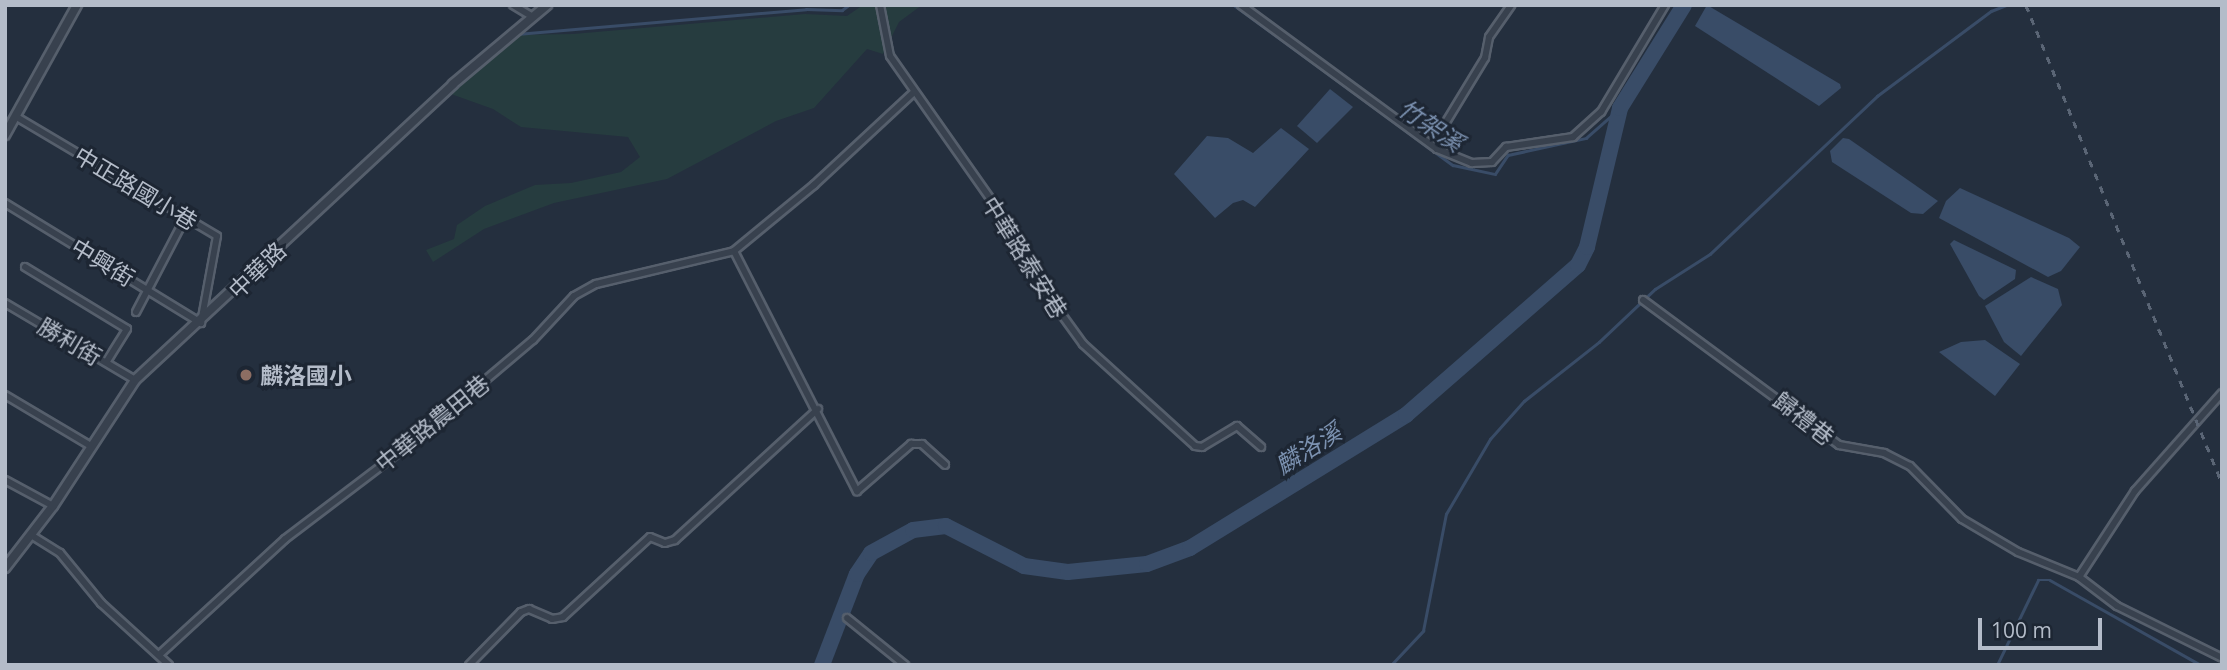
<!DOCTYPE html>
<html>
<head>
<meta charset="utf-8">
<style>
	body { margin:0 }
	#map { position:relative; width:2227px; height:670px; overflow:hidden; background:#242f3e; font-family:"Open Sans","Noto Sans TC",sans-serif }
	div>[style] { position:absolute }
	.green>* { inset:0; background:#263c3f }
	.water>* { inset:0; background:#394c67 }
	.stream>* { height:2.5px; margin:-1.25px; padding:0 1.25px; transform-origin:1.25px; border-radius:1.25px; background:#394c67 }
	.river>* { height:16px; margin:-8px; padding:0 8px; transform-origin:8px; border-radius:8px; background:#394c67 }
	.roads { filter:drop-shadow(2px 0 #565f6c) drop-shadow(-2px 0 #565f6c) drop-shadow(0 2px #565f6c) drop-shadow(0 -2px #565f6c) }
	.minor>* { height:6px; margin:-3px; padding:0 3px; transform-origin:3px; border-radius:3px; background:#38414e }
	.tertiary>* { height:8px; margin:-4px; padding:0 4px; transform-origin:4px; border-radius:4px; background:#38414e }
	.rail>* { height:2.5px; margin-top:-1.25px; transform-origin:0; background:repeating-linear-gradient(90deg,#5a6575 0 7px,transparent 0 14px) }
	.dots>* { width:19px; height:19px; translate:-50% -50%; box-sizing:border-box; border:4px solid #1d2633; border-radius:50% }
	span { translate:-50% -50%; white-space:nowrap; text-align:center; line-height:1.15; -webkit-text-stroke:6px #1d2633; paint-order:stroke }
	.street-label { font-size:23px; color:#b4bcc9 }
	.poi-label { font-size:23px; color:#b4bcc9; font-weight:700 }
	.left { translate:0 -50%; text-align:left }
	.water-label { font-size:24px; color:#7c92b1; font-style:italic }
	.frame { position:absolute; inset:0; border:7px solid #b4bcc9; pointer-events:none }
	.scale { position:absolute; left:1978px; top:618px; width:124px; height:32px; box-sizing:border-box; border:4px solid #b4bcc9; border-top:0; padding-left:9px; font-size:21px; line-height:24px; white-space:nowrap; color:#b4bcc9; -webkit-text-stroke:5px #1d2633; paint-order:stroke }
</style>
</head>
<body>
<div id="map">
	<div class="green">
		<i style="clip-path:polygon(863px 5px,922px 5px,899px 22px,883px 54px,867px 49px,814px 108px,776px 121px,667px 179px,554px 203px,484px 229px,433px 262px,426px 250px,454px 239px,457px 225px,485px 206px,535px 185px,571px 183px,621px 172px,640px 157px,628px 137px,521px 127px,493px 109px,451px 94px,514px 35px,573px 34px,805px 14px,847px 16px)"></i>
	</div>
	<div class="water">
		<i style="clip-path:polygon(1707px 5px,1840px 84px,1841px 88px,1819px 106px,1695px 26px)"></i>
		<i style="clip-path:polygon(1330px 89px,1353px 107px,1317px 143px,1297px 126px)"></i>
		<i style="clip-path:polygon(1281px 128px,1309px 149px,1255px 207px,1243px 200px,1233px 203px,1215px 218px,1174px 174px,1207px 136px,1228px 138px,1253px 153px)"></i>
		<i style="clip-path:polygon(1843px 138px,1849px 139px,1938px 201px,1923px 214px,1911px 213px,1832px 162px,1830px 151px)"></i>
		<i style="clip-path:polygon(1960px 188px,2069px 238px,2080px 247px,2061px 271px,2048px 277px,1939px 218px,1946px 201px)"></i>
		<i style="clip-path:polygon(1954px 240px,2016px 270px,2015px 279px,1984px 300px,1979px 296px,1950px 244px)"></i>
		<i style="clip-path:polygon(2031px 277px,2058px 289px,2062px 305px,2021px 356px,2004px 342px,1985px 306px)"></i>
		<i style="clip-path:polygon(1985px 340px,2020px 364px,1995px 396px,1939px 352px,1961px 342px)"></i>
	</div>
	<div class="stream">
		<i style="left:1234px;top:5px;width:271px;rotate:36.2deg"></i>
		<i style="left:1453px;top:165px;width:43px;rotate:12.1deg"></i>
		<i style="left:1495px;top:174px;width:23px;rotate:-56deg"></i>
		<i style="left:1508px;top:155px;width:80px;rotate:-12.3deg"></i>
		<i style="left:1586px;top:138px;width:45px;rotate:-41.4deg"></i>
		<i style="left:517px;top:34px;width:290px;rotate:-4.9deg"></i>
		<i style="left:806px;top:9px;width:36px;rotate:2deg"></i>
		<i style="left:842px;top:10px;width:9px;rotate:-36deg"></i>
		<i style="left:1391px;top:665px;width:47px;rotate:-46.7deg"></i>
		<i style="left:1423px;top:631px;width:119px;rotate:-78.9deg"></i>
		<i style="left:1446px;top:514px;width:87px;rotate:-59.6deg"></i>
		<i style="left:1490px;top:439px;width:51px;rotate:-48.2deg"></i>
		<i style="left:1524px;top:401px;width:95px;rotate:-38.2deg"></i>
		<i style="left:1599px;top:342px;width:77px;rotate:-43.4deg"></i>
		<i style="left:1655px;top:289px;width:65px;rotate:-32.5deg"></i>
		<i style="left:1710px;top:254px;width:230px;rotate:-43.4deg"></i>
		<i style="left:1877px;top:96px;width:142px;rotate:-36.7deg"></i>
		<i style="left:1991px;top:11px;width:17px;rotate:-21deg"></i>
		<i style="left:1997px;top:665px;width:94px;rotate:-64.2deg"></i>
		<i style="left:2038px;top:580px;width:12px"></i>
		<i style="left:2050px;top:580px;width:173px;rotate:29.4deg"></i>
	</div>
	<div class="river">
		<i style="left:822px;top:665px;width:97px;rotate:-69deg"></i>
		<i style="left:857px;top:574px;width:25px;rotate:-56deg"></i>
		<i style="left:871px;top:553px;width:48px;rotate:-28.7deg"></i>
		<i style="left:913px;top:530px;width:33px;rotate:-7deg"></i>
		<i style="left:946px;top:526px;width:88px;rotate:27.1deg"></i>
		<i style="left:1024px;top:566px;width:44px;rotate:7.8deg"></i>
		<i style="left:1068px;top:572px;width:79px;rotate:-5.8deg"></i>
		<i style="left:1147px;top:564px;width:46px;rotate:-20.4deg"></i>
		<i style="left:1190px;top:548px;width:254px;rotate:-31.6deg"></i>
		<i style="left:1406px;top:415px;width:228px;rotate:-41.1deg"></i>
		<i style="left:1578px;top:265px;width:20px;rotate:-63deg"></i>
		<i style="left:1587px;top:247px;width:143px;rotate:-76.6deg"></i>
		<i style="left:1620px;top:108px;width:121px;rotate:-58.1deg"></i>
	</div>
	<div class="roads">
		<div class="minor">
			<i style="left:513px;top:5px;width:21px;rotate:31deg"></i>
			<i style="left:880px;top:5px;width:52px;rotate:78.9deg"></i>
			<i style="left:890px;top:56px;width:214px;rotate:54.9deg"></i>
			<i style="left:1013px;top:231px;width:27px;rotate:75deg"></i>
			<i style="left:1020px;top:257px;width:107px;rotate:54.1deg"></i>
			<i style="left:1083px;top:344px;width:151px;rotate:42.3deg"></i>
			<i style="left:1195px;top:446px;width:7px;rotate:8deg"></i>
			<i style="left:1202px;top:447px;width:41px;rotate:-31deg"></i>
			<i style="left:1237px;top:426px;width:32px;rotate:41deg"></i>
			<i style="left:1241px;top:5px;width:243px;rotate:36.3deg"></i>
			<i style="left:1437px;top:149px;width:38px;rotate:22deg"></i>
			<i style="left:1472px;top:163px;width:20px;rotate:-3deg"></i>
			<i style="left:1492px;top:162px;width:21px;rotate:-47deg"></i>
			<i style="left:1506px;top:147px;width:68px;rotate:-8.5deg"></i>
			<i style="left:1573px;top:137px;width:38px;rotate:-42deg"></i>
			<i style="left:1601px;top:112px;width:125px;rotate:-59.1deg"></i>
			<i style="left:1437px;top:149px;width:23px;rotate:-75deg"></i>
			<i style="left:1443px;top:127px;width:81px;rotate:-58.7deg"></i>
			<i style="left:1485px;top:58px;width:21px;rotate:-79deg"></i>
			<i style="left:1489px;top:37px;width:39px;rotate:-55deg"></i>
			<i style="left:5px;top:203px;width:230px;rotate:31.5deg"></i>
			<i style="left:201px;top:323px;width:88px;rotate:-79.6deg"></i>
			<i style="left:217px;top:236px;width:235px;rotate:-149.3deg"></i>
			<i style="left:734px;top:251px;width:270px;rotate:62.9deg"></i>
			<i style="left:857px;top:491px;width:72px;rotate:-41deg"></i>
			<i style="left:911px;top:444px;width:11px"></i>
			<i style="left:922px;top:444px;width:31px;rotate:42deg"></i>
			<i style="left:25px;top:267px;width:119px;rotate:31.3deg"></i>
			<i style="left:127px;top:329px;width:39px;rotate:122deg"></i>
			<i style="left:1643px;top:300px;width:244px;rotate:36.5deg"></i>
			<i style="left:1839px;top:445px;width:46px;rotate:10.1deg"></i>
			<i style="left:1884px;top:453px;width:29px;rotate:27deg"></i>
			<i style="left:1910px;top:466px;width:74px;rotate:45.5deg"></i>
			<i style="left:1962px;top:519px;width:65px;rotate:30.5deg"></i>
			<i style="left:2018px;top:552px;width:66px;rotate:22.3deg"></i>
			<i style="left:2079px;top:577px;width:48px;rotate:37.3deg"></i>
			<i style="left:2117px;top:606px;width:117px;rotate:26.3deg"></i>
			<i style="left:5px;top:303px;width:151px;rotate:30.6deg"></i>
			<i style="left:136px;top:312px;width:95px;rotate:-62.4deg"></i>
			<i style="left:180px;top:228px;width:11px;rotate:-90deg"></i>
			<i style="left:5px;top:395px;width:100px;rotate:30.7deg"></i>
			<i style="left:5px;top:480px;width:55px;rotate:28.4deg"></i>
			<i style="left:31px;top:535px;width:34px;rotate:32deg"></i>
			<i style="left:60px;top:553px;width:65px;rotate:50.6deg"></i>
			<i style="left:101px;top:603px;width:92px;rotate:42.4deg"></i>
			<i style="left:2079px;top:577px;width:103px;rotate:-56.9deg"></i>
			<i style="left:2135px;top:491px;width:131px;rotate:-48.4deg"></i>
			<i style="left:847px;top:618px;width:75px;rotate:39deg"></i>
			<i style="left:159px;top:655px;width:171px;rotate:-42.6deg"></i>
			<i style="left:285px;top:539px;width:151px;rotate:-37.2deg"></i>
			<i style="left:405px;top:448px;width:167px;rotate:-40.2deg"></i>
			<i style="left:533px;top:340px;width:60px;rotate:-47deg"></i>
			<i style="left:574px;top:296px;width:25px;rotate:-29deg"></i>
			<i style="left:596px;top:284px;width:142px;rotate:-13.4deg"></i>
			<i style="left:734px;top:251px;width:104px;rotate:-39.5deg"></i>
			<i style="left:814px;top:185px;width:135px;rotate:-42.9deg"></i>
			<i style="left:469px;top:665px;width:74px;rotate:-45.5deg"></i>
			<i style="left:521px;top:612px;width:9px;rotate:-21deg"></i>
			<i style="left:529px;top:609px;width:25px;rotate:23deg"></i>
			<i style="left:552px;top:619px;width:11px;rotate:-10deg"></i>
			<i style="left:563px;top:617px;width:118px;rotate:-42.6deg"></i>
			<i style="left:650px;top:537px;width:16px;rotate:22deg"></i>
			<i style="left:665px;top:543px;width:10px;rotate:-17deg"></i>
			<i style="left:675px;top:540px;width:194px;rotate:-42.5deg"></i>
		</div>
		<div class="tertiary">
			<i style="left:5px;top:135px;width:149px;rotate:-61deg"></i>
			<i style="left:5px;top:568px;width:78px;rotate:-52.3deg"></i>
			<i style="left:53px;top:506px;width:150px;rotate:-56.9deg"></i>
			<i style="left:135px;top:380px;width:434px;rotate:-42.9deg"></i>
			<i style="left:453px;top:84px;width:123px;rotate:-40deg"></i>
		</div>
	</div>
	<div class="rail">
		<i style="left:2026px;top:5px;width:517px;rotate:67.7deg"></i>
	</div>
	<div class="dots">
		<i style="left:246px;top:375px;background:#8d6e63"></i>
	</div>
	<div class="street-label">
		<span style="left:136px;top:188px;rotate:31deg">中正路國小巷</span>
		<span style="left:1025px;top:257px;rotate:58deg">中華路泰安巷</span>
		<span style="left:103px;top:262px;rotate:31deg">中興街</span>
		<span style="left:257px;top:270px;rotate:-44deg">中華路</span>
		<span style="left:70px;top:341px;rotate:31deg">勝利街</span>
		<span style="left:1804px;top:418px;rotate:38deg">歸禮巷</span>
		<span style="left:432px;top:423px;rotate:-39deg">中華路農田巷</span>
	</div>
	<div class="poi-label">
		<span class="left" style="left:260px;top:375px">麟洛國小</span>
	</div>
	<div class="water-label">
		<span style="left:1431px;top:125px;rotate:34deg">竹架溪</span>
		<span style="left:1308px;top:448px;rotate:-32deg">麟洛溪</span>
	</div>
	<div class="frame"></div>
	<div class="scale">100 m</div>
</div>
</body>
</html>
